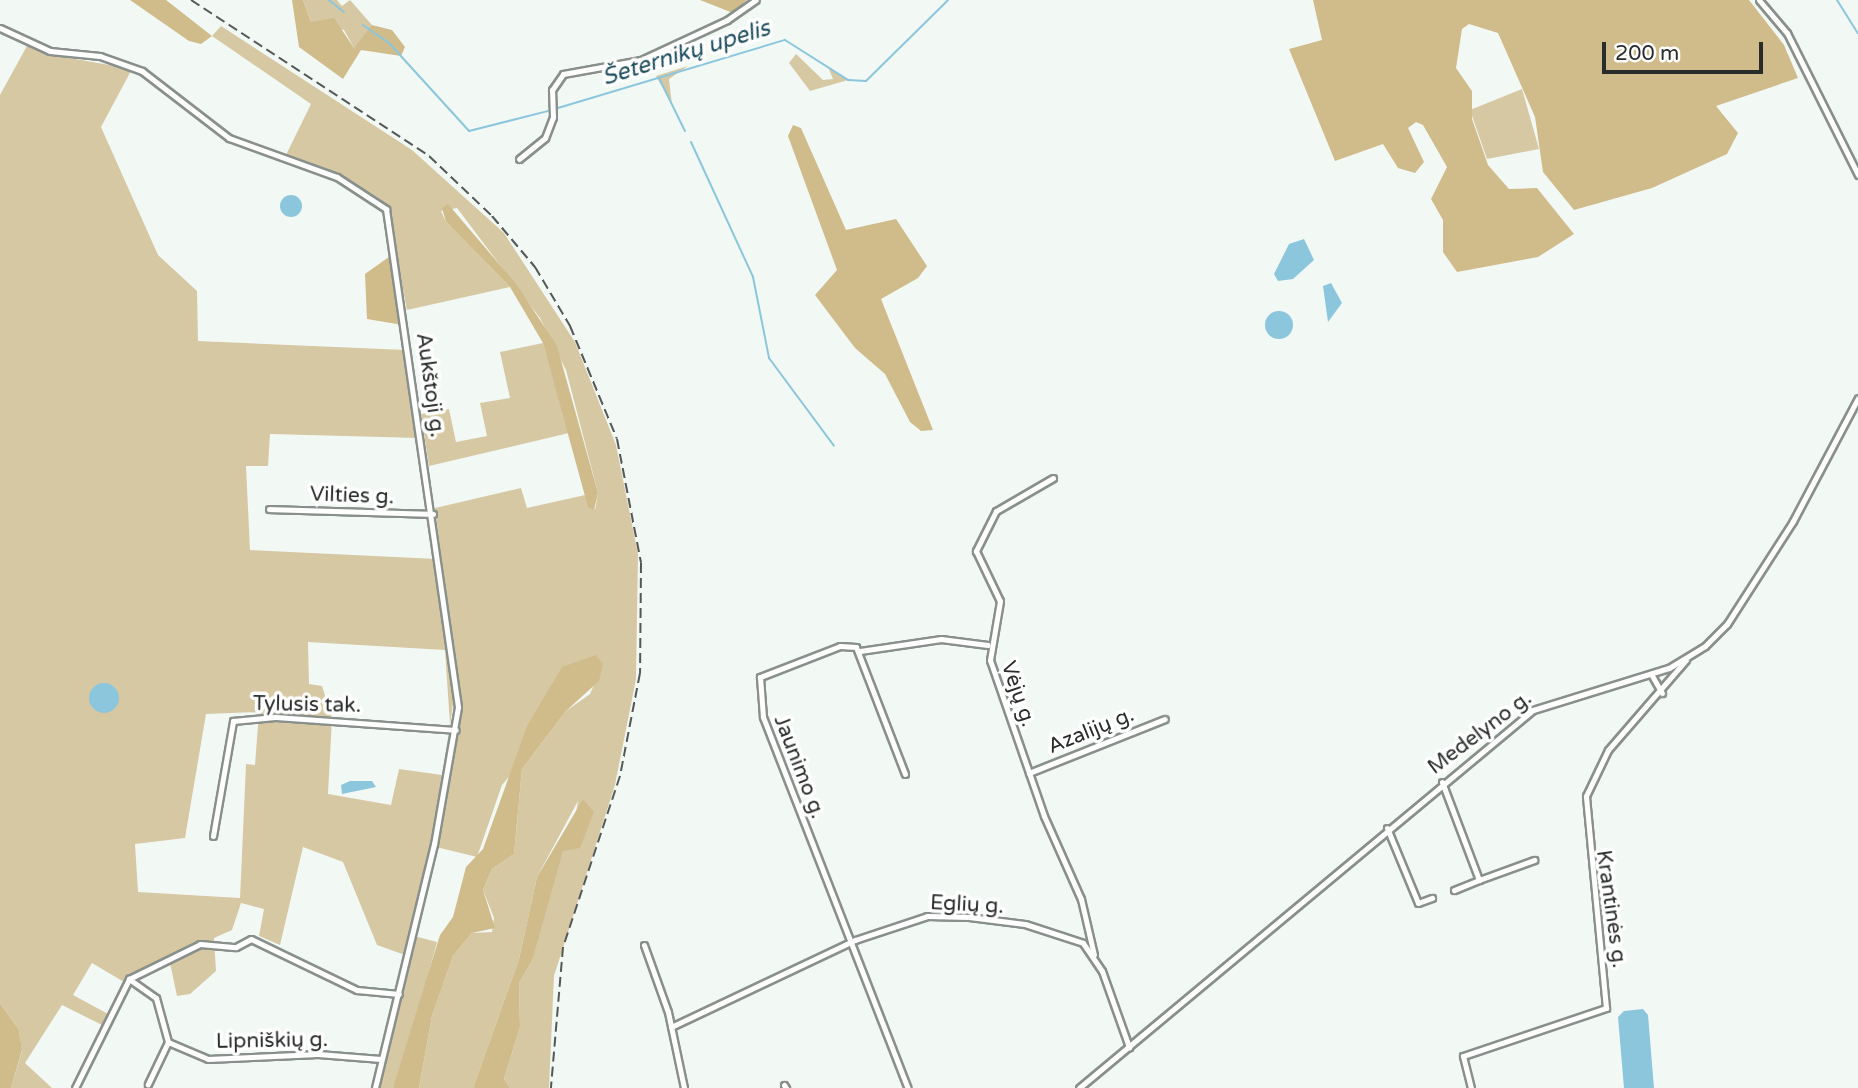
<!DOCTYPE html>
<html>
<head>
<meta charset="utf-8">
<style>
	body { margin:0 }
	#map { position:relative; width:1858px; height:1088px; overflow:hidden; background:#f2f9f5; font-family:"Varela Round",sans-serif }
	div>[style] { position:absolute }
	.green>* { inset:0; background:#d7c8a4 }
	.forest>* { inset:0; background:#d0bb8a }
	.water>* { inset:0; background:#8bc6dd }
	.round { border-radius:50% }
	.stream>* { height:2px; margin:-1px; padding:0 1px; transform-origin:1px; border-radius:1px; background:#8bc6dd }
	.roads { filter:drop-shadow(2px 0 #89908b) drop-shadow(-2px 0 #89908b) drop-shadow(0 2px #89908b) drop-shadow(0 -2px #89908b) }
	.minor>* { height:5px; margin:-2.5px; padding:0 2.5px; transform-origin:2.5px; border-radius:2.5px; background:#fff }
	.rail>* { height:2px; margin-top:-1px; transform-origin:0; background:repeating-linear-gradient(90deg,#535755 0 10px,transparent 0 15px) }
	span { translate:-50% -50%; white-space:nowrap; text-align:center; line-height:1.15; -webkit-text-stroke:7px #fff; paint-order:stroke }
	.street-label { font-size:21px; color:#292c2a }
	.water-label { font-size:23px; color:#1e4e60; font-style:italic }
	.scale { position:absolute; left:1602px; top:42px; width:161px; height:32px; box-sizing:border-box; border:4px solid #292c2a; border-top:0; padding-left:9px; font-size:21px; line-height:24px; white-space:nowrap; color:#292c2a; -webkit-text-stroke:5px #fff; paint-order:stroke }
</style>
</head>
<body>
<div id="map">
	<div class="green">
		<i style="clip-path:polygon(303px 0,337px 0,342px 6px,350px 0,372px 25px,362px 44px,354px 48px,344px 30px,311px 22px)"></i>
		<i style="clip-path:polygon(221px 26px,412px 150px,504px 233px,575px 342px,616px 445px,638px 554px,636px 679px,615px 785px,554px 976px,549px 1088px,510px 1088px,504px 1079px,520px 1027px,519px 983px,532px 961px,546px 895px,563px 850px,571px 846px,578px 801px,537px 877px,519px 959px,473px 1088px,419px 1088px,432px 1016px,453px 956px,472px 933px,492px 932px,494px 918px,483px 890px,492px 869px,514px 854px,522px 769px,566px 711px,590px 694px,603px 664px,502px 785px,477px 857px,436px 847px,461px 712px,435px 508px,521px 488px,527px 508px,585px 495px,595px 510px,598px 493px,566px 370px,540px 318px,457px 208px,441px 211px,446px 222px,510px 287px,407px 310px,386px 204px,336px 174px,285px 157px,311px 104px,212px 36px)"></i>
		<i style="clip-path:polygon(evenodd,28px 44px,47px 54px,132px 69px,101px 127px,158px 255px,197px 291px,198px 341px,406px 350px,419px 438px,270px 434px,268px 466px,246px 466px,250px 550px,437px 559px,455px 688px,439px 807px,405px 955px,377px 945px,343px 862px,303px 847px,280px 945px,259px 936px,264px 909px,241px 903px,232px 930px,214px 938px,216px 971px,190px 994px,177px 996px,170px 963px,129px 985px,92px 963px,73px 995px,110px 1015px,104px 1026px,62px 1005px,25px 1063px,52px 1088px,11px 1088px,22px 1051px,19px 1030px,0 1003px,0 95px,28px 44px,308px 642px,445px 650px,450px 725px,442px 775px,399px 769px,391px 805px,328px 794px,332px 718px,322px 686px,309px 684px,308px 642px,28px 44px,259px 712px,255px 765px,246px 764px,240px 898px,138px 892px,135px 844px,185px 838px,206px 714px,259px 712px)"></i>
		<i style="clip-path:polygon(796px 54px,823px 80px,833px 79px,828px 67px,848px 80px,810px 91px,789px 63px)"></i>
		<i style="clip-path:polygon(688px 66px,669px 79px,672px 105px,656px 76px)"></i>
		<i style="clip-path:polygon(1522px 89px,1539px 149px,1487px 159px,1470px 110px)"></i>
		<i style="clip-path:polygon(543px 343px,569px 433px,429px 466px,421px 414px,449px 409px,456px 442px,487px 436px,480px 403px,510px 398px,500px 352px)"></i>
		<i style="clip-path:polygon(414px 936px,437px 942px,406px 1057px,393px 1088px,378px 1088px)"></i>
	</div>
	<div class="forest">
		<i style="clip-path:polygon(130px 0,166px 0,212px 36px,201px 44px,189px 41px)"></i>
		<i style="clip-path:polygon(292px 0,303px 0,311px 22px,334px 18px,354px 48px,372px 25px,392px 30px,405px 47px,401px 56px,361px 50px,343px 79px,299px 47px)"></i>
		<i style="clip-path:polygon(700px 0,747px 0,733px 13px)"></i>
		<i style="clip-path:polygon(1313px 0,1749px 0,1784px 45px,1798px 78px,1716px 106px,1738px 133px,1727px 154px,1652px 188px,1574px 210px,1543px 172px,1535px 117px,1498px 33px,1469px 24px,1462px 29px,1456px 68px,1472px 91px,1472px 119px,1488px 165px,1509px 189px,1537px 188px,1574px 234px,1538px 257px,1457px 272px,1443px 252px,1443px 220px,1431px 199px,1447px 167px,1423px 125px,1416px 122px,1408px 128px,1424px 162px,1415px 173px,1398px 168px,1383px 144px,1335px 161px,1289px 49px,1322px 40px)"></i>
		<i style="clip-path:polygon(793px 125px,801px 128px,846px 230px,896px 219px,927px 266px,918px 278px,881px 299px,933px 430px,921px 431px,910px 422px,885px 374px,855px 348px,815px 295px,837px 270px,788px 136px)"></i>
		<i style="clip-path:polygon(448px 204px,517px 285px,557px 346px,598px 493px,594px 510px,588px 507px,543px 343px,510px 287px,446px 222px,442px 208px)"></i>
		<i style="clip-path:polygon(393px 254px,403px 325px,367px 319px,365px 274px)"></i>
		<i style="clip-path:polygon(596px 655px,603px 664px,599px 681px,566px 711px,522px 769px,514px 854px,492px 869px,483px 890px,495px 928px,472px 933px,453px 956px,432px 1016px,419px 1088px,393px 1088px,440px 935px,453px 917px,466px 867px,483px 849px,527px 726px,562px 667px)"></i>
		<i style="clip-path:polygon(583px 799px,594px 812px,580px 848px,563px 851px,532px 961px,519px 983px,520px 1027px,504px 1079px,510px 1088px,473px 1088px,519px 959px,537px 877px)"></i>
		<i style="clip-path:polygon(0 1003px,19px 1030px,22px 1050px,11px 1088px,0 1088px)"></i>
	</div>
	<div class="water">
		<i class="round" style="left:280px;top:195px;width:22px;height:22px"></i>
		<i style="clip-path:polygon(1304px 239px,1314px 260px,1293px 279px,1278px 281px,1274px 274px,1289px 244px)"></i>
		<i style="clip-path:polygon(1331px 283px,1342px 303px,1328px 322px,1323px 286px)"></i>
		<i class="round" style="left:1265px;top:311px;width:28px;height:28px"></i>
		<i class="round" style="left:89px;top:683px;width:30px;height:30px"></i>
		<i style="clip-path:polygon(350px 781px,372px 781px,376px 787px,342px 794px,341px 785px)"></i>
		<i style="clip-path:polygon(1624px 1011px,1643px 1009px,1648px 1015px,1654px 1088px,1624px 1088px,1618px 1017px)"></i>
	</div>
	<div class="stream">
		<i style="left:329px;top:0;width:19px;rotate:39deg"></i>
		<i style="left:1837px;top:0;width:39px;rotate:58deg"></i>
		<i style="left:363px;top:25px;width:32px;rotate:35deg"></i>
		<i style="left:389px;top:43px;width:119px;rotate:47.7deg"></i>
		<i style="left:469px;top:131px;width:81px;rotate:-14.2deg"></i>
		<i style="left:659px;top:78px;width:59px;rotate:63.9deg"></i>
		<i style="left:558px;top:108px;width:237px;rotate:-16.7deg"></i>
		<i style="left:785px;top:40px;width:75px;rotate:32.4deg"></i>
		<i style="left:848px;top:80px;width:18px;rotate:3deg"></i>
		<i style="left:866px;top:81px;width:115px;rotate:-44.6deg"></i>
		<i style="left:691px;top:142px;width:149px;rotate:65.3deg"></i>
		<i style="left:753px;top:277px;width:83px;rotate:78.8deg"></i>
		<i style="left:769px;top:358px;width:109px;rotate:53.5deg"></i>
	</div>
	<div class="roads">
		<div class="minor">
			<i style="left:1759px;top:0;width:43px;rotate:49.7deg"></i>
			<i style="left:1787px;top:33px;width:159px;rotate:63.4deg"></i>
			<i style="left:0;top:28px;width:55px;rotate:24.7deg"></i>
			<i style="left:50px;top:51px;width:50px;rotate:5.7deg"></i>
			<i style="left:100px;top:56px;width:45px;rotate:19.7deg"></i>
			<i style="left:142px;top:71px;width:110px;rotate:37.6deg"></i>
			<i style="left:229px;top:138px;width:115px;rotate:19.9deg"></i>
			<i style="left:337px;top:177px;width:59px;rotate:33.1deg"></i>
			<i style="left:386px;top:209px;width:503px;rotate:81.77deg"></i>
			<i style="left:458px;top:707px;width:139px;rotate:99.9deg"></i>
			<i style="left:434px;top:844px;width:251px;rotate:103.6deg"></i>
			<i style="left:519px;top:159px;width:33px;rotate:-39deg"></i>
			<i style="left:545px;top:138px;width:22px;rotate:-69deg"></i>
			<i style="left:553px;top:117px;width:27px;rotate:-92deg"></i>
			<i style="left:552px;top:90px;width:19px;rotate:-55deg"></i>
			<i style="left:563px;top:74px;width:79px;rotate:-10.2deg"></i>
			<i style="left:641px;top:60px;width:95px;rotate:-24.9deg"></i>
			<i style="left:727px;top:20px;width:35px;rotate:-35deg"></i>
			<i style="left:1053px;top:478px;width:66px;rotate:149.9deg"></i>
			<i style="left:996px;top:511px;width:45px;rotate:116.6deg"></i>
			<i style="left:976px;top:551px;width:55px;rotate:64.4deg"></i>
			<i style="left:1000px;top:601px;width:60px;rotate:99.6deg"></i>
			<i style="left:990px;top:660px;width:165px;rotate:70.9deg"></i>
			<i style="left:1044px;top:816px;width:91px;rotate:66deg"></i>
			<i style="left:1081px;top:899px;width:57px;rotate:76.9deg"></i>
			<i style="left:269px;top:509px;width:164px;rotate:1.7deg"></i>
			<i style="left:860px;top:651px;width:82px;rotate:-8.4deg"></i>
			<i style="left:941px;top:639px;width:47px;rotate:7.3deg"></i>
			<i style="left:1651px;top:674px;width:22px;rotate:60deg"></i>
			<i style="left:1029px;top:773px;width:146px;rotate:-21.7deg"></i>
			<i style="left:905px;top:774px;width:136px;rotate:-111.1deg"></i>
			<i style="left:856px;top:647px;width:16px;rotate:-176deg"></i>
			<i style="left:840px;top:646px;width:86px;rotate:158.8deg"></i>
			<i style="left:760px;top:677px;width:40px;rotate:85.7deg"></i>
			<i style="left:763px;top:717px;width:398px;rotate:68.7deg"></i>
			<i style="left:1442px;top:782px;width:105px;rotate:69.3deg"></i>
			<i style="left:1479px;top:880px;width:27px;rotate:158deg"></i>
			<i style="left:1387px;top:828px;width:81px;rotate:67.5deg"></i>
			<i style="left:1418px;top:903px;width:15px;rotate:-20deg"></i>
			<i style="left:213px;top:836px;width:117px;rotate:-80.1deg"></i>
			<i style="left:233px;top:721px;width:42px;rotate:-5.4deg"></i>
			<i style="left:275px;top:717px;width:181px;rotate:4.1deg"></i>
			<i style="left:1479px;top:880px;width:59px;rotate:-20deg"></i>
			<i style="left:644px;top:945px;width:71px;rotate:70.3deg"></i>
			<i style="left:668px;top:1012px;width:78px;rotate:78.1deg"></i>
			<i style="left:129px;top:979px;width:33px;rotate:35deg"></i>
			<i style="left:156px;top:998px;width:46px;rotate:74.7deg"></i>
			<i style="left:168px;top:1042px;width:47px;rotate:115.5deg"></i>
			<i style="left:671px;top:1027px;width:204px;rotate:-25.3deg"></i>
			<i style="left:855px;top:940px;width:76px;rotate:-18.4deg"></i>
			<i style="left:927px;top:916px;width:42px;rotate:1.4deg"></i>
			<i style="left:969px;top:917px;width:56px;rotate:7.1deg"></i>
			<i style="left:1025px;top:924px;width:61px;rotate:18.1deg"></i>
			<i style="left:1083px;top:943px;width:34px;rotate:56deg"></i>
			<i style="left:1102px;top:971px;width:81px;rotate:70.4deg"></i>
			<i style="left:168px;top:1042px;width:43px;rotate:23deg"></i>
			<i style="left:208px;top:1059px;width:110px;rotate:-2.6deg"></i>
			<i style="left:318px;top:1054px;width:63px;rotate:4.5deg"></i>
			<i style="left:784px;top:1085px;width:4px;rotate:56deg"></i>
			<i style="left:75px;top:1088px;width:122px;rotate:-63.6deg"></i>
			<i style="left:129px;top:979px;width:79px;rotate:-26.2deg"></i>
			<i style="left:200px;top:944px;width:36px;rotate:5deg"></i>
			<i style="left:236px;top:947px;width:17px;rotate:-28deg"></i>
			<i style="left:251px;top:939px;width:118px;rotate:25.7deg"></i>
			<i style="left:357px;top:990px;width:42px;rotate:5.4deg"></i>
			<i style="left:1079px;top:1088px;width:591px;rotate:-39.78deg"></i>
			<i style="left:1533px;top:710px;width:142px;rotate:-17.2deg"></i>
			<i style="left:1669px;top:668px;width:42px;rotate:-31.4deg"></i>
			<i style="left:1705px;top:646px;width:31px;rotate:-45deg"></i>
			<i style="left:1727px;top:624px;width:122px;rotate:-57.3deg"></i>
			<i style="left:1793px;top:521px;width:139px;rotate:-62.1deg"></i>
			<i style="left:1471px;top:1088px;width:33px;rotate:-104deg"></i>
			<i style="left:1463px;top:1056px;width:151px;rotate:-18.6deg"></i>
			<i style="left:1606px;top:1008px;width:213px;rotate:-95.4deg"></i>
			<i style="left:1586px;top:796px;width:51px;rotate:-64.4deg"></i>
			<i style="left:1608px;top:750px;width:119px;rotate:-49.1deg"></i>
		</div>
	</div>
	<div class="rail">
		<i style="left:191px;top:0;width:285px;rotate:33.2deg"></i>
		<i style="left:429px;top:156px;width:87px;rotate:43.6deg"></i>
		<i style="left:492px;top:216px;width:67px;rotate:49.9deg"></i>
		<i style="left:535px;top:267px;width:69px;rotate:59.3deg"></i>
		<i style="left:570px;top:326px;width:122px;rotate:67.4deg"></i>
		<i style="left:617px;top:439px;width:126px;rotate:79deg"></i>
		<i style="left:641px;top:563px;width:110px;rotate:90.5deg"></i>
		<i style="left:640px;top:673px;width:105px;rotate:101deg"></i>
		<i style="left:620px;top:776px;width:180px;rotate:108.4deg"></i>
		<i style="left:563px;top:947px;width:142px;rotate:94.9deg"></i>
	</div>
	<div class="street-label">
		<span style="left:430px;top:385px;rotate:82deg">Aukštoji g.</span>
		<span style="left:352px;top:496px;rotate:2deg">Vilties g.</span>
		<span style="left:1018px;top:694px;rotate:71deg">Vėjų g.</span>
		<span style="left:307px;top:705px;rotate:1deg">Tylusis tak.</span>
		<span style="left:1091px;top:731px;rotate:-22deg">Azalijų g.</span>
		<span style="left:1480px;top:733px;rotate:-37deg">Medelyno g.</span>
		<span style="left:799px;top:767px;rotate:69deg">Jaunimo g.</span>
		<span style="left:967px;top:905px;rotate:3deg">Eglių g.</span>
		<span style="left:1611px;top:909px;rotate:82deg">Krantinės g.</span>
		<span style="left:272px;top:1041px;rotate:-1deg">Lipniškių g.</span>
	</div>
	<div class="water-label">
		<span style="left:686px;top:53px;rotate:-17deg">Šeternikų upelis</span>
	</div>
	<div class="scale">200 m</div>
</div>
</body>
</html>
